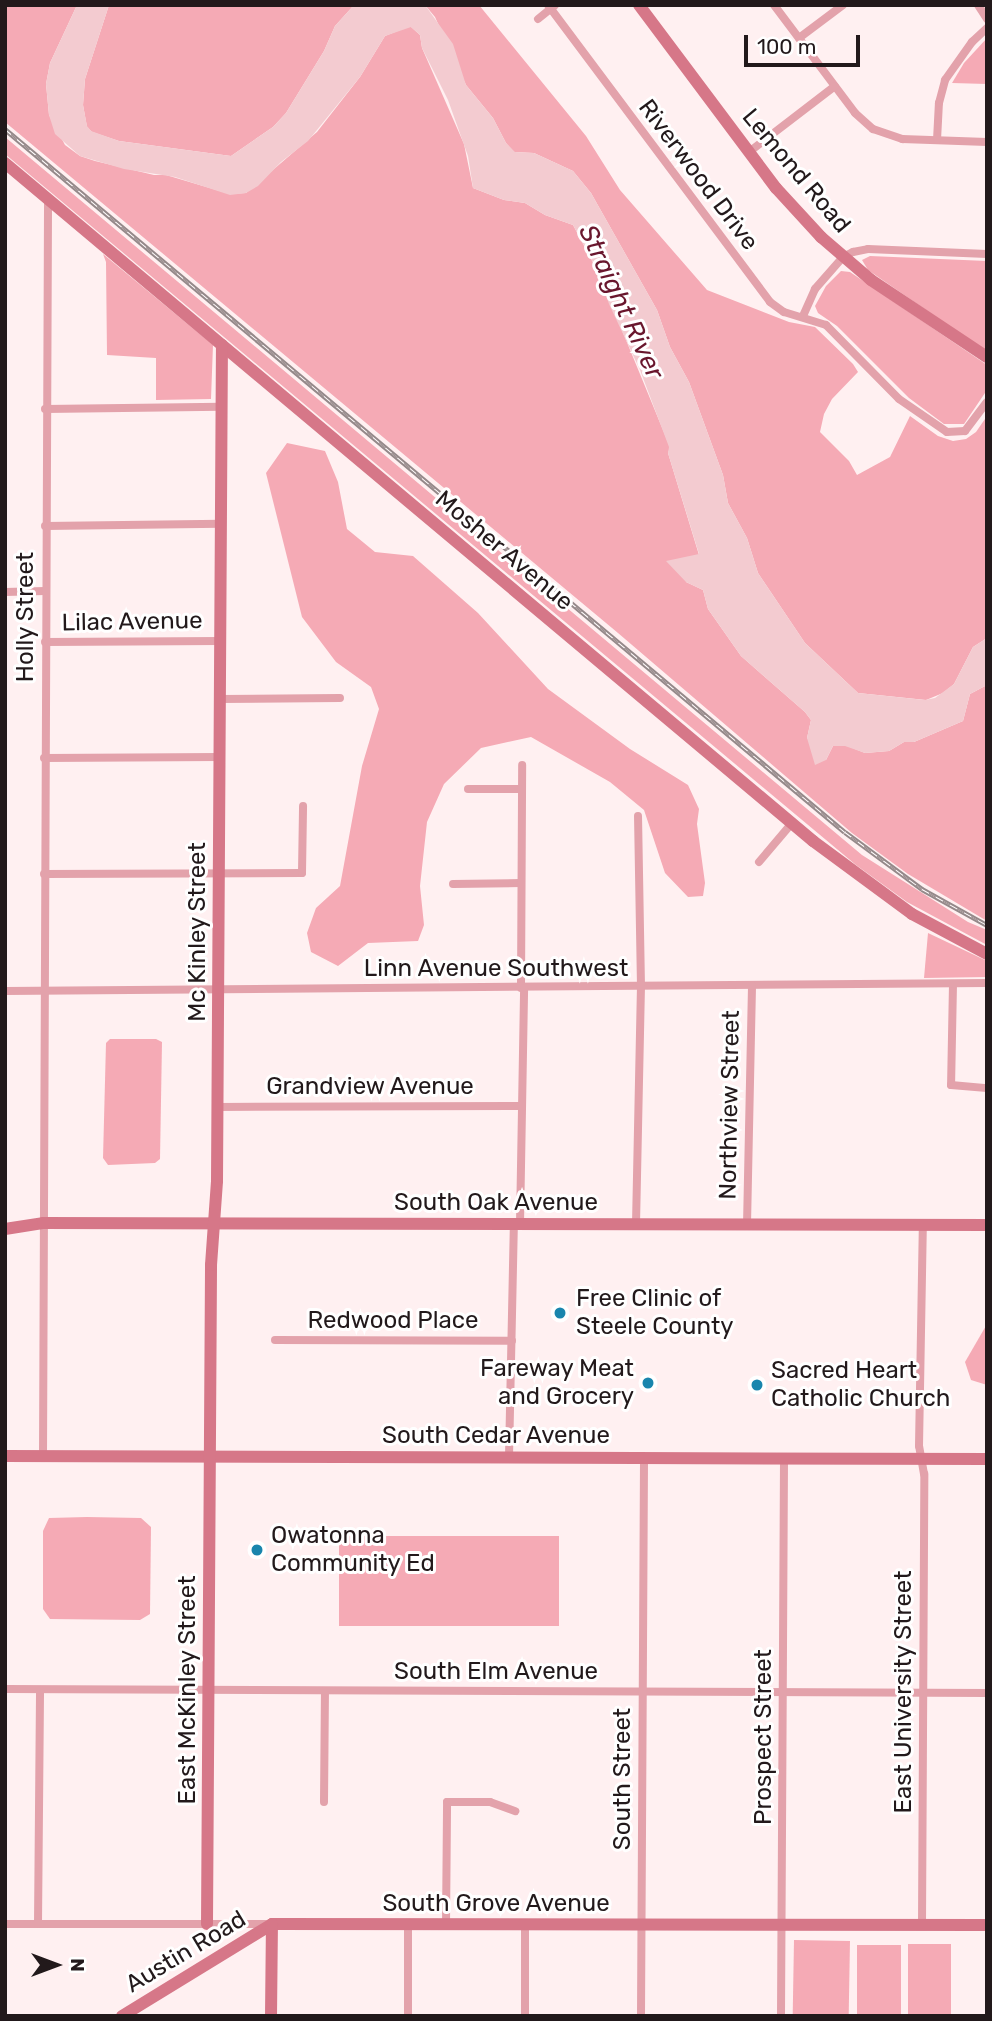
<!DOCTYPE html>
<html>
<head>
<meta charset="utf-8">
<style>
	body { margin:0 }
	#map { position:relative; width:992px; height:2021px; overflow:hidden; background:#fff0f1; font-family:Rubik,sans-serif }
	div>[style] { position:absolute }
	.green>* { inset:0; background:#f5aab5; transform-origin:0 0 }
	.water>* { inset:0; background:#f3cbd0 }
	.street>* { height:8px; margin:-4px; padding:0 4px; transform-origin:4px; border-radius:4px; background:#e3a2ab }
	.secondary>* { height:12px; margin:-6px; padding:0 6px; transform-origin:6px; border-radius:6px; background:#d67788 }
	.rail>* { height:5px; margin-top:-2.5px; transform-origin:0; background:repeating-linear-gradient(90deg,#fff 0 8px,#95898a 0 16px); box-sizing:border-box; border-block:2px solid #95898a }
	.dots>* { width:19px; height:19px; translate:-50% -50%; box-sizing:border-box; border:4px solid #fff; border-radius:50% }
	span { translate:-50% -50%; white-space:nowrap; text-align:center; line-height:1.15; -webkit-text-stroke:6px #fff; paint-order:stroke }
	.street-label { font-size:24px; color:#22191b }
	.poi-label { font-size:24px; color:#22191b }
	.left { translate:0 -50%; text-align:left }
	.right { translate:-100% -50%; text-align:right }
	.water-label { font-size:26px; color:#69162d; font-style:italic }
	.frame { position:absolute; inset:0; border:7px solid #22191b; pointer-events:none }
	.north { position:absolute; left:21px; top:1930px; width:70px; height:70px; -webkit-text-stroke:5px #fff; paint-order:stroke; rotate:90deg; font-size:19px; font-weight:700; line-height:28px; text-align:center; color:#22191b }
	.north::after { content:''; display:block; margin:auto; width:24px; height:32px; background:#22191b; clip-path:polygon(50% 0,100% 100%,50% 72%,0 100%) }
	.scale { position:absolute; left:744px; top:35px; width:116px; height:32px; box-sizing:border-box; border:4px solid #22191b; border-top:0; padding-left:9px; font-size:21px; line-height:24px; white-space:nowrap; color:#22191b; -webkit-text-stroke:5px #fff; paint-order:stroke }
</style>
</head>
<body>
<div id="map">
	<div class="green">
		<i style="clip-path:polygon(5px 5px,77px 5px,50px 63px,46px 84px,49px 115px,65px 145px,80px 156px,95px 161px,154px 175px,166px 175px,230px 194px,246px 193px,317px 132px,360px 77px,385px 36px,410px 26px,420px 35px,422px 48px,464px 144px,473px 188px,504px 200px,525px 203px,545px 215px,573px 225px,598px 272px,670px 447px,668px 453px,699px 555px,686px 582px,703px 590px,708px 609px,741px 656px,805px 712px,811px 720px,807px 738px,826px 760px,833px 746px,845px 745px,865px 753px,889px 751px,904px 742px,914px 742px,963px 721px,970px 694px,987px 685px,987px 921px,908px 874px,852px 833px,618px 633px,5px 122px)"></i>
		<i style="clip-path:polygon(109px 5px,354px 5px,335px 26px,324px 51px,286px 113px,273px 127px,231px 156px,119px 141px,92px 132px,87px 127px,83px 105px,85px 79px)"></i>
		<i style="clip-path:polygon(425px 5px,479px 5px,586px 136px,620px 190px,707px 290px,789px 322px,815px 327px,853px 364px,858px 372px,832px 399px,824px 414px,820px 432px,849px 461px,857px 475px,890px 457px,910px 416px,938px 436px,953px 441px,966px 439px,976px 432px,987px 416px,987px 638px,973px 647px,954px 684px,943px 693px,926px 700px,858px 693px,805px 643px,758px 573px,747px 538px,728px 503px,723px 475px,689px 382px,670px 347px,657px 310px,591px 193px,573px 171px,534px 153px,514px 152px,506px 143px,493px 118px,466px 85px,435px 17px)"></i>
		<i style="clip-path:polygon(987px 38px,987px 84px,952px 83px,964px 63px)"></i>
		<i style="clip-path:polygon(5px 137px,862px 855px,968px 922px,987px 930px,987px 945px,907px 902px,856px 865px,5px 154px)"></i>
		<i style="clip-path:polygon(103px 254px,213px 345px,211px 399px,156px 400px,156px 358px,107px 355px,106px 262px)"></i>
		<i style="clip-path:polygon(870px 256px,987px 261px,987px 352px,868px 270px,862px 260px)"></i>
		<i style="clip-path:polygon(841px 271px,850px 272px,987px 365px,987px 390px,964px 424px,944px 424px,909px 398px,837px 326px,818px 313px,815px 306px,826px 286px)"></i>
		<i style="clip-path:polygon(287px 443px,325px 451px,338px 482px,347px 529px,375px 552px,413px 556px,478px 613px,548px 689px,630px 749px,688px 785px,699px 809px,697px 824px,705px 883px,703px 896px,688px 897px,665px 873px,644px 810px,610px 782px,531px 737px,481px 748px,444px 784px,427px 822px,420px 886px,424px 925px,418px 941px,368px 943px,338px 966px,311px 952px,307px 933px,316px 908px,340px 886px,362px 766px,379px 709px,371px 687px,336px 662px,302px 617px,266px 473px)"></i>
		<i style="clip-path:polygon(928px 933px,987px 961px,987px 977px,924px 978px)"></i>
		<i style="clip-path:polygon(110px 1039px,156px 1039px,162px 1042px,160px 1159px,155px 1163px,108px 1165px,103px 1158px,106px 1043px)"></i>
		<i style="clip-path:polygon(987px 1324px,987px 1385px,971px 1380px,965px 1362px)"></i>
		<i style="clip-path:polygon(87px 1517px,141px 1518px,151px 1527px,150px 1614px,140px 1620px,50px 1619px,43px 1609px,43px 1531px,49px 1518px)"></i>
		<i style="left:559px;top:1536px;width:90px;height:220px;rotate:90deg"></i>
		<i style="left:794px;top:1940px;width:56px;height:76px;rotate:1deg"></i>
		<i style="left:908px;top:1944px;width:43px;height:71px"></i>
		<i style="left:857px;top:1945px;width:44px;height:69px"></i>
	</div>
	<div class="water">
		<i style="clip-path:polygon(77px 5px,109px 5px,85px 79px,83px 105px,87px 126px,91px 131px,119px 141px,231px 156px,273px 127px,286px 113px,324px 51px,335px 26px,354px 5px,425px 5px,453px 44px,466px 85px,493px 118px,506px 143px,515px 152px,534px 153px,573px 171px,591px 193px,657px 310px,670px 347px,689px 382px,723px 475px,728px 503px,747px 538px,758px 573px,805px 643px,858px 693px,925px 700px,935px 698px,954px 684px,973px 647px,987px 638px,987px 685px,970px 694px,963px 721px,914px 742px,904px 742px,889px 751px,865px 753px,845px 746px,833px 746px,826px 760px,815px 765px,807px 738px,811px 720px,805px 712px,741px 656px,708px 609px,703px 590px,686px 582px,666px 561px,699px 554px,668px 453px,669px 447px,640px 370px,609px 304px,598px 272px,573px 225px,545px 215px,525px 203px,504px 200px,473px 188px,468px 156px,448px 100px,422px 48px,420px 35px,411px 27px,385px 36px,360px 77px,308px 141px,281px 162px,258px 186px,246px 193px,230px 195px,175px 177px,124px 169px,80px 156px,55px 134px,49px 115px,46px 84px,50px 63px)"></i>
	</div>
	<div class="street">
		<i style="left:548px;top:5px;width:371px;rotate:53.2deg"></i>
		<i style="left:770px;top:302px;width:17px;rotate:36deg"></i>
		<i style="left:784px;top:312px;width:44px;rotate:17.2deg"></i>
		<i style="left:826px;top:325px;width:104px;rotate:45.4deg"></i>
		<i style="left:899px;top:399px;width:58px;rotate:34.5deg"></i>
		<i style="left:947px;top:432px;width:18px;rotate:-3deg"></i>
		<i style="left:965px;top:431px;width:36px;rotate:-53deg"></i>
		<i style="left:774px;top:5px;width:135px;rotate:53.1deg"></i>
		<i style="left:855px;top:113px;width:24px;rotate:42deg"></i>
		<i style="left:873px;top:129px;width:31px;rotate:19deg"></i>
		<i style="left:902px;top:139px;width:85px;rotate:2deg"></i>
		<i style="left:978px;top:5px;width:17px;rotate:57deg"></i>
		<i style="left:538px;top:19px;width:22px;rotate:-39deg"></i>
		<i style="left:799px;top:38px;width:55px;rotate:-36.9deg"></i>
		<i style="left:937px;top:140px;width:37px;rotate:-87deg"></i>
		<i style="left:939px;top:103px;width:24px;rotate:-75deg"></i>
		<i style="left:945px;top:80px;width:47px;rotate:-54.6deg"></i>
		<i style="left:972px;top:42px;width:21px;rotate:-43deg"></i>
		<i style="left:749px;top:152px;width:108px;rotate:-37.5deg"></i>
		<i style="left:803px;top:316px;width:30px;rotate:-66deg"></i>
		<i style="left:815px;top:289px;width:43px;rotate:-48.8deg"></i>
		<i style="left:843px;top:257px;width:11px;rotate:-27deg"></i>
		<i style="left:853px;top:252px;width:15px;rotate:-11deg"></i>
		<i style="left:868px;top:249px;width:119px;rotate:2.4deg"></i>
		<i style="left:45px;top:409px;width:176px;rotate:-0.7deg"></i>
		<i style="left:45px;top:526px;width:176px;rotate:-0.7deg"></i>
		<i style="left:5px;top:592px;width:40px;rotate:-1.4deg"></i>
		<i style="left:45px;top:642px;width:175px;rotate:-0.3deg"></i>
		<i style="left:220px;top:699px;width:120px;rotate:-0.5deg"></i>
		<i style="left:44px;top:758px;width:175px;rotate:-0.3deg"></i>
		<i style="left:468px;top:789px;width:53px"></i>
		<i style="left:759px;top:862px;width:51px;rotate:-49.8deg"></i>
		<i style="left:44px;top:874px;width:258px;rotate:-0.2deg"></i>
		<i style="left:302px;top:873px;width:67px;rotate:-89.1deg"></i>
		<i style="left:453px;top:884px;width:68px;rotate:-0.8deg"></i>
		<i style="left:953px;top:984px;width:101px;rotate:91.1deg"></i>
		<i style="left:951px;top:1085px;width:36px;rotate:5deg"></i>
		<i style="left:521px;top:988px;width:223px;rotate:-89.7deg"></i>
		<i style="left:5px;top:991px;width:982px;rotate:-0.47deg"></i>
		<i style="left:218px;top:1107px;width:304px;rotate:-0.2deg"></i>
		<i style="left:520px;top:1224px;width:236px;rotate:-89deg"></i>
		<i style="left:636px;top:1224px;width:237px;rotate:-88.8deg"></i>
		<i style="left:641px;top:987px;width:171px;rotate:-91deg"></i>
		<i style="left:747px;top:1225px;width:239px;rotate:-88.8deg"></i>
		<i style="left:275px;top:1340px;width:237px;rotate:0.2deg"></i>
		<i style="left:43px;top:1456px;width:1257px;rotate:-89.77deg"></i>
		<i style="left:509px;top:1457px;width:233px;rotate:-88.8deg"></i>
		<i style="left:5px;top:1689px;width:982px;rotate:0.23deg"></i>
		<i style="left:324px;top:1802px;width:111px;rotate:-89.5deg"></i>
		<i style="left:5px;top:1924px;width:263px"></i>
		<i style="left:38px;top:1924px;width:234px;rotate:-89.5deg"></i>
		<i style="left:446px;top:1925px;width:123px;rotate:-89.5deg"></i>
		<i style="left:447px;top:1802px;width:43px"></i>
		<i style="left:490px;top:1802px;width:27px;rotate:20deg"></i>
		<i style="left:922px;top:1925px;width:451px;rotate:-89.7deg"></i>
		<i style="left:924px;top:1474px;width:28px;rotate:-100deg"></i>
		<i style="left:919px;top:1446px;width:221px;rotate:-89deg"></i>
		<i style="left:408px;top:2016px;width:91px;rotate:-90deg"></i>
		<i style="left:525px;top:2016px;width:91px;rotate:-90deg"></i>
		<i style="left:641px;top:2016px;width:558px;rotate:-89.69deg"></i>
		<i style="left:781px;top:2016px;width:558px;rotate:-89.69deg"></i>
	</div>
	<div class="secondary">
		<i style="left:639px;top:5px;width:229px;rotate:53.2deg"></i>
		<i style="left:776px;top:188px;width:67px;rotate:47.4deg"></i>
		<i style="left:821px;top:237px;width:66px;rotate:40.7deg"></i>
		<i style="left:871px;top:280px;width:139px;rotate:33.6deg"></i>
		<i style="left:5px;top:163px;width:1055px;rotate:40deg"></i>
		<i style="left:813px;top:841px;width:123px;rotate:36.4deg"></i>
		<i style="left:912px;top:914px;width:85px;rotate:28.1deg"></i>
		<i style="left:5px;top:1229px;width:38px;rotate:-9deg"></i>
		<i style="left:43px;top:1223px;width:944px;rotate:0.12deg"></i>
		<i style="left:5px;top:1456px;width:982px;rotate:0.18deg"></i>
		<i style="left:207px;top:1924px;width:659px;rotate:-89.65deg"></i>
		<i style="left:211px;top:1265px;width:84px;rotate:-85.9deg"></i>
		<i style="left:217px;top:1181px;width:836px;rotate:-89.66deg"></i>
		<i style="left:272px;top:1924px;width:715px;rotate:0.08deg"></i>
		<i style="left:122px;top:2016px;width:176px;rotate:-31.5deg"></i>
		<i style="left:271px;top:2016px;width:92px;rotate:-89.4deg"></i>
	</div>
	<div class="rail">
		<i style="left:5px;top:129px;width:1095px;rotate:39.93deg"></i>
		<i style="left:845px;top:832px;width:96px;rotate:36.5deg"></i>
		<i style="left:922px;top:889px;width:74px;rotate:29deg"></i>
	</div>
	<div class="dots">
		<i style="left:560px;top:1313px;background:#1985ad"></i>
		<i style="left:648px;top:1383px;background:#1985ad"></i>
		<i style="left:757px;top:1385px;background:#1985ad"></i>
		<i style="left:257px;top:1550px;background:#1985ad"></i>
	</div>
	<div class="street-label">
		<span style="left:796px;top:171px;rotate:50deg">Lemond Road</span>
		<span style="left:698px;top:175px;rotate:53deg">Riverwood Drive</span>
		<span style="left:504px;top:551px;rotate:40deg">Mosher Avenue</span>
		<span style="left:26px;top:617px;rotate:-90deg">Holly Street</span>
		<span style="left:132px;top:622px;rotate:-1deg">Lilac Avenue</span>
		<span style="left:198px;top:932px;rotate:-90deg">Mc Kinley Street</span>
		<span style="left:496px;top:969px">Linn Avenue Southwest</span>
		<span style="left:370px;top:1087px">Grandview Avenue</span>
		<span style="left:730px;top:1105px;rotate:-89deg">Northview Street</span>
		<span style="left:496px;top:1203px">South Oak Avenue</span>
		<span style="left:393px;top:1321px">Redwood Place</span>
		<span style="left:496px;top:1436px">South Cedar Avenue</span>
		<span style="left:496px;top:1672px">South Elm Avenue</span>
		<span style="left:188px;top:1690px;rotate:-90deg">East McKinley Street</span>
		<span style="left:904px;top:1692px;rotate:-90deg">East University Street</span>
		<span style="left:764px;top:1737px;rotate:-90deg">Prospect Street</span>
		<span style="left:623px;top:1779px;rotate:-90deg">South Street</span>
		<span style="left:496px;top:1904px">South Grove Avenue</span>
		<span style="left:186px;top:1952px;rotate:-31deg">Austin Road</span>
	</div>
	<div class="poi-label">
		<span class="left" style="left:576px;top:1313px">Free Clinic of<br>Steele County</span>
		<span class="right" style="left:634px;top:1383px">Fareway Meat<br>and Grocery</span>
		<span class="left" style="left:771px;top:1385px">Sacred Heart<br>Catholic Church</span>
		<span class="left" style="left:271px;top:1550px">Owatonna<br>Community Ed</span>
	</div>
	<div class="water-label">
		<span style="left:621px;top:302px;rotate:65deg">Straight River</span>
	</div>
	<div class="frame"></div>
	<div class="north">N</div>
	<div class="scale">100 m</div>
</div>
</body>
</html>
